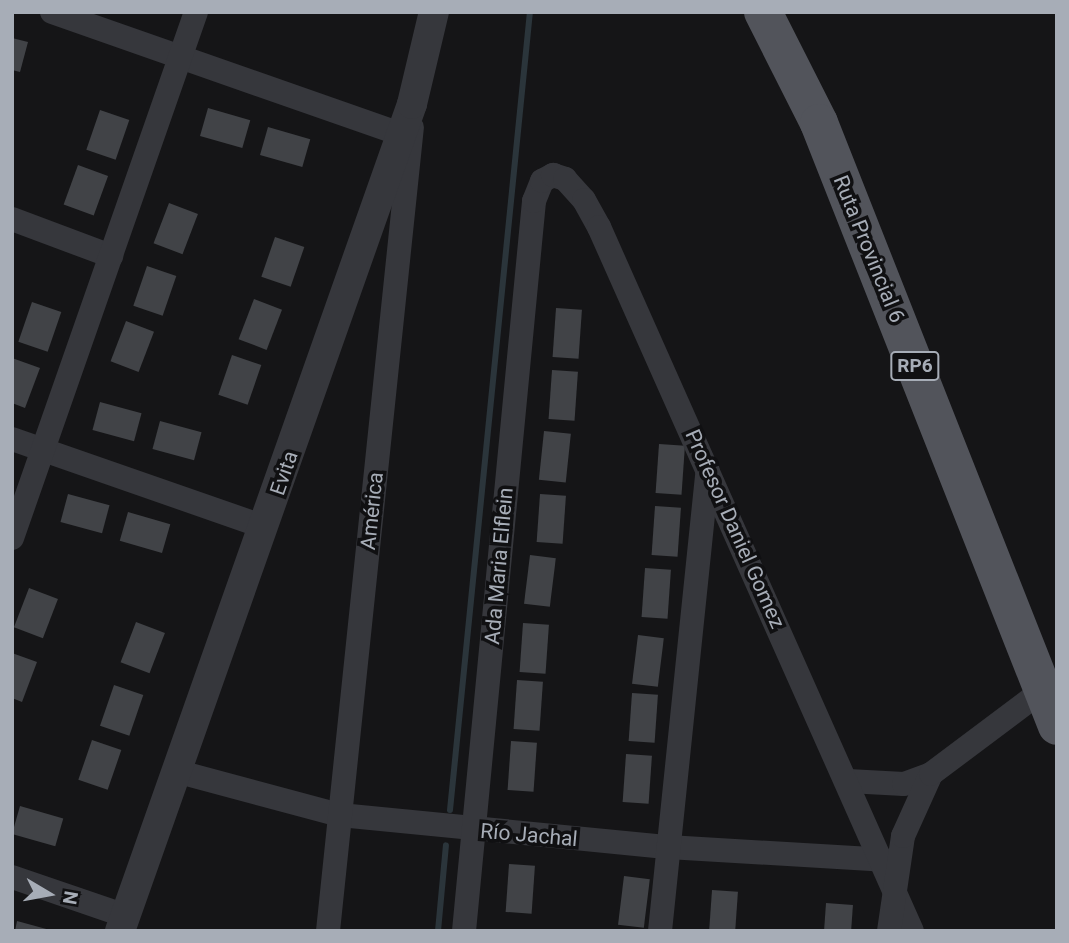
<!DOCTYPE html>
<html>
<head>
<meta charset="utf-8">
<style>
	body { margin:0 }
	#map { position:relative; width:1069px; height:943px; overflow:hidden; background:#151517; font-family:Roboto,sans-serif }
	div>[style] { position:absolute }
	.stream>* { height:6px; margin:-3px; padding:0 3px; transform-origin:3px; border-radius:3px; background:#2b353b }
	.building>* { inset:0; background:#414347; transform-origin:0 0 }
	.minor>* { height:24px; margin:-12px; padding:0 12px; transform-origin:12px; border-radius:12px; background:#36373c }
	.tertiary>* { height:30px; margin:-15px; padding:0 15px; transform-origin:15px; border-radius:15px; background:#36373c }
	.primary>* { height:38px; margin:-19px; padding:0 19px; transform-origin:19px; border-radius:19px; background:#52545b }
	span { translate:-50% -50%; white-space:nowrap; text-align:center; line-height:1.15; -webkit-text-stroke:7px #101012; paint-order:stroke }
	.shield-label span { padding:2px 5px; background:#101012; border:2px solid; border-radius:5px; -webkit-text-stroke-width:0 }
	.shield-label { font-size:19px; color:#a7adb7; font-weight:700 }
	.street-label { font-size:21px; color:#a7adb7 }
	.frame { position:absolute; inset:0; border:14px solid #a7adb7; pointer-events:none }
	.north { position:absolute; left:14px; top:859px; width:70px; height:70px; -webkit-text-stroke:5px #101012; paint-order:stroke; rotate:100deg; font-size:19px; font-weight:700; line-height:28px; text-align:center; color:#a7adb7 }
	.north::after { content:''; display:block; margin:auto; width:24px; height:32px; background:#a7adb7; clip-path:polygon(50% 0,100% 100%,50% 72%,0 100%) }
</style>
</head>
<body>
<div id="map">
	<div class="stream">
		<i style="left:450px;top:810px;width:802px;rotate:-84.28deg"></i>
		<i style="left:438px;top:931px;width:86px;rotate:-84.7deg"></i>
	</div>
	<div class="building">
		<i style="clip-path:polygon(12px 38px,28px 42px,20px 72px,12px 70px)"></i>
		<i style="left:208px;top:108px;width:44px;height:29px;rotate:16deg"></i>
		<i style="left:100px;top:110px;width:31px;height:42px;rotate:19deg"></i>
		<i style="left:268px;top:127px;width:44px;height:29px;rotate:16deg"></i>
		<i style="left:78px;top:165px;width:32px;height:42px;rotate:20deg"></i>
		<i style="left:169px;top:203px;width:31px;height:43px;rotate:21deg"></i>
		<i style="left:275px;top:237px;width:31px;height:42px;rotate:19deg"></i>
		<i style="left:147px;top:266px;width:31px;height:42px;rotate:19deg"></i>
		<i style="left:254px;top:299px;width:30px;height:43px;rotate:21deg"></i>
		<i style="left:32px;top:302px;width:31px;height:42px;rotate:19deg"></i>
		<i style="left:556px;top:308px;width:26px;height:49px;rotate:4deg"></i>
		<i style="left:126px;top:321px;width:30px;height:43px;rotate:21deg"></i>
		<i style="left:232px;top:355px;width:31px;height:42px;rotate:19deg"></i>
		<i style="clip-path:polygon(12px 358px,40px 368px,25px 408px,12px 403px)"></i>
		<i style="left:552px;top:370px;width:26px;height:49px;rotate:4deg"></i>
		<i style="left:100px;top:402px;width:43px;height:29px;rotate:15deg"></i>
		<i style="left:160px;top:421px;width:43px;height:29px;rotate:15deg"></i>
		<i style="left:544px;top:431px;width:27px;height:49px;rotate:6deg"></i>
		<i style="left:659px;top:444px;width:26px;height:49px;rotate:4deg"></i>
		<i style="left:68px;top:494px;width:43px;height:29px;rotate:15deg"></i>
		<i style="left:540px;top:494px;width:26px;height:48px;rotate:4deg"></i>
		<i style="left:655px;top:506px;width:26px;height:49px;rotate:4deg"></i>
		<i style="left:128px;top:512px;width:44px;height:30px;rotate:16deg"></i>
		<i style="left:530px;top:555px;width:26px;height:49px;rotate:7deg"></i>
		<i style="left:645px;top:568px;width:26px;height:49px;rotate:4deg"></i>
		<i style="left:29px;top:588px;width:31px;height:42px;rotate:21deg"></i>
		<i style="left:136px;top:622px;width:31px;height:43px;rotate:21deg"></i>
		<i style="left:523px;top:623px;width:26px;height:49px;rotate:4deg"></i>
		<i style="left:638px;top:635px;width:26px;height:49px;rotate:7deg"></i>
		<i style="clip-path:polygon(12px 653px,37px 662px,22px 702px,12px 698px)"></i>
		<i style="left:517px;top:680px;width:26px;height:49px;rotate:4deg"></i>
		<i style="left:114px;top:685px;width:31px;height:43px;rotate:19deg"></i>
		<i style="left:632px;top:693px;width:26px;height:48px;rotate:4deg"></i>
		<i style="left:92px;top:740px;width:31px;height:42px;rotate:19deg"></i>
		<i style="left:511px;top:741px;width:26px;height:49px;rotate:4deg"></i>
		<i style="left:626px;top:754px;width:26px;height:48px;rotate:4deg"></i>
		<i style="left:20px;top:806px;width:45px;height:29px;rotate:16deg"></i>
		<i style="left:509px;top:864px;width:26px;height:48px;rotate:4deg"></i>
		<i style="left:624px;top:876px;width:26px;height:49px;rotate:7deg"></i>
		<i style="left:712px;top:890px;width:26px;height:41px;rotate:4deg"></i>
		<i style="left:826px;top:903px;width:27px;height:28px;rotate:4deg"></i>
		<i style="clip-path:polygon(17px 921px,50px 930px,50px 931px,15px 931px)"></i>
	</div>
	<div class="minor">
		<i style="left:52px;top:12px;width:370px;rotate:19.3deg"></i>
		<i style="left:12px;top:219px;width:106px;rotate:20.5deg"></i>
		<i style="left:12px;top:439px;width:268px;rotate:19.2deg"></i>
		<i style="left:12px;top:538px;width:557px;rotate:-70.72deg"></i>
		<i style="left:179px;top:772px;width:167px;rotate:15deg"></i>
		<i style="left:340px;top:815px;width:330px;rotate:5.6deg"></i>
		<i style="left:668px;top:847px;width:216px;rotate:3.4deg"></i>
		<i style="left:848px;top:781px;width:56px;rotate:3.1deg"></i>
		<i style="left:904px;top:784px;width:29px;rotate:-20deg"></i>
		<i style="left:12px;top:877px;width:120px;rotate:18.9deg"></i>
		<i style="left:328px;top:931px;width:808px;rotate:-84.04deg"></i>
		<i style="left:464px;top:931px;width:733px;rotate:-84.52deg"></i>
		<i style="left:534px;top:201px;width:22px;rotate:-68deg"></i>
		<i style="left:542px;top:181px;width:13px;rotate:-29deg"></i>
		<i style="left:553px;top:175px;width:13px;rotate:18deg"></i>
		<i style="left:565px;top:179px;width:28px;rotate:48deg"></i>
		<i style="left:584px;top:200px;width:31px;rotate:61deg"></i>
		<i style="left:599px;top:227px;width:770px;rotate:66.03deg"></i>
		<i style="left:660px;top:931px;width:463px;rotate:-84.1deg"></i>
		<i style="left:889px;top:931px;width:96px;rotate:-81.6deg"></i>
		<i style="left:903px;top:836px;width:68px;rotate:-65.7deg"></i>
		<i style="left:931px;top:774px;width:140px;rotate:-36.9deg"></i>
	</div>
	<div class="tertiary">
		<i style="left:120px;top:931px;width:877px;rotate:-70.55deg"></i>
		<i style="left:412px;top:104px;width:95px;rotate:-76.6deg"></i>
	</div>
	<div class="primary">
		<i style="left:763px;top:12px;width:124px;rotate:63.2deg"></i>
		<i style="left:819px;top:123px;width:648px;rotate:68.46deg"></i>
	</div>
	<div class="shield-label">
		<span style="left:915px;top:366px">RP6</span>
	</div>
	<div class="street-label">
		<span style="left:869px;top:249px;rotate:68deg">Ruta Provincial 6</span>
		<span style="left:284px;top:473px;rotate:-71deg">Evita</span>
		<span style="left:372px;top:511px;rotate:-84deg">América</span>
		<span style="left:735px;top:529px;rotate:66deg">Profesor Daniel Gomez</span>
		<span style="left:499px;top:566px;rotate:-85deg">Ada Maria Elflein</span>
		<span style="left:529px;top:835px;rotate:5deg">Río Jachal</span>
	</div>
	<div class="frame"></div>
	<div class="north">N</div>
</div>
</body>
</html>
